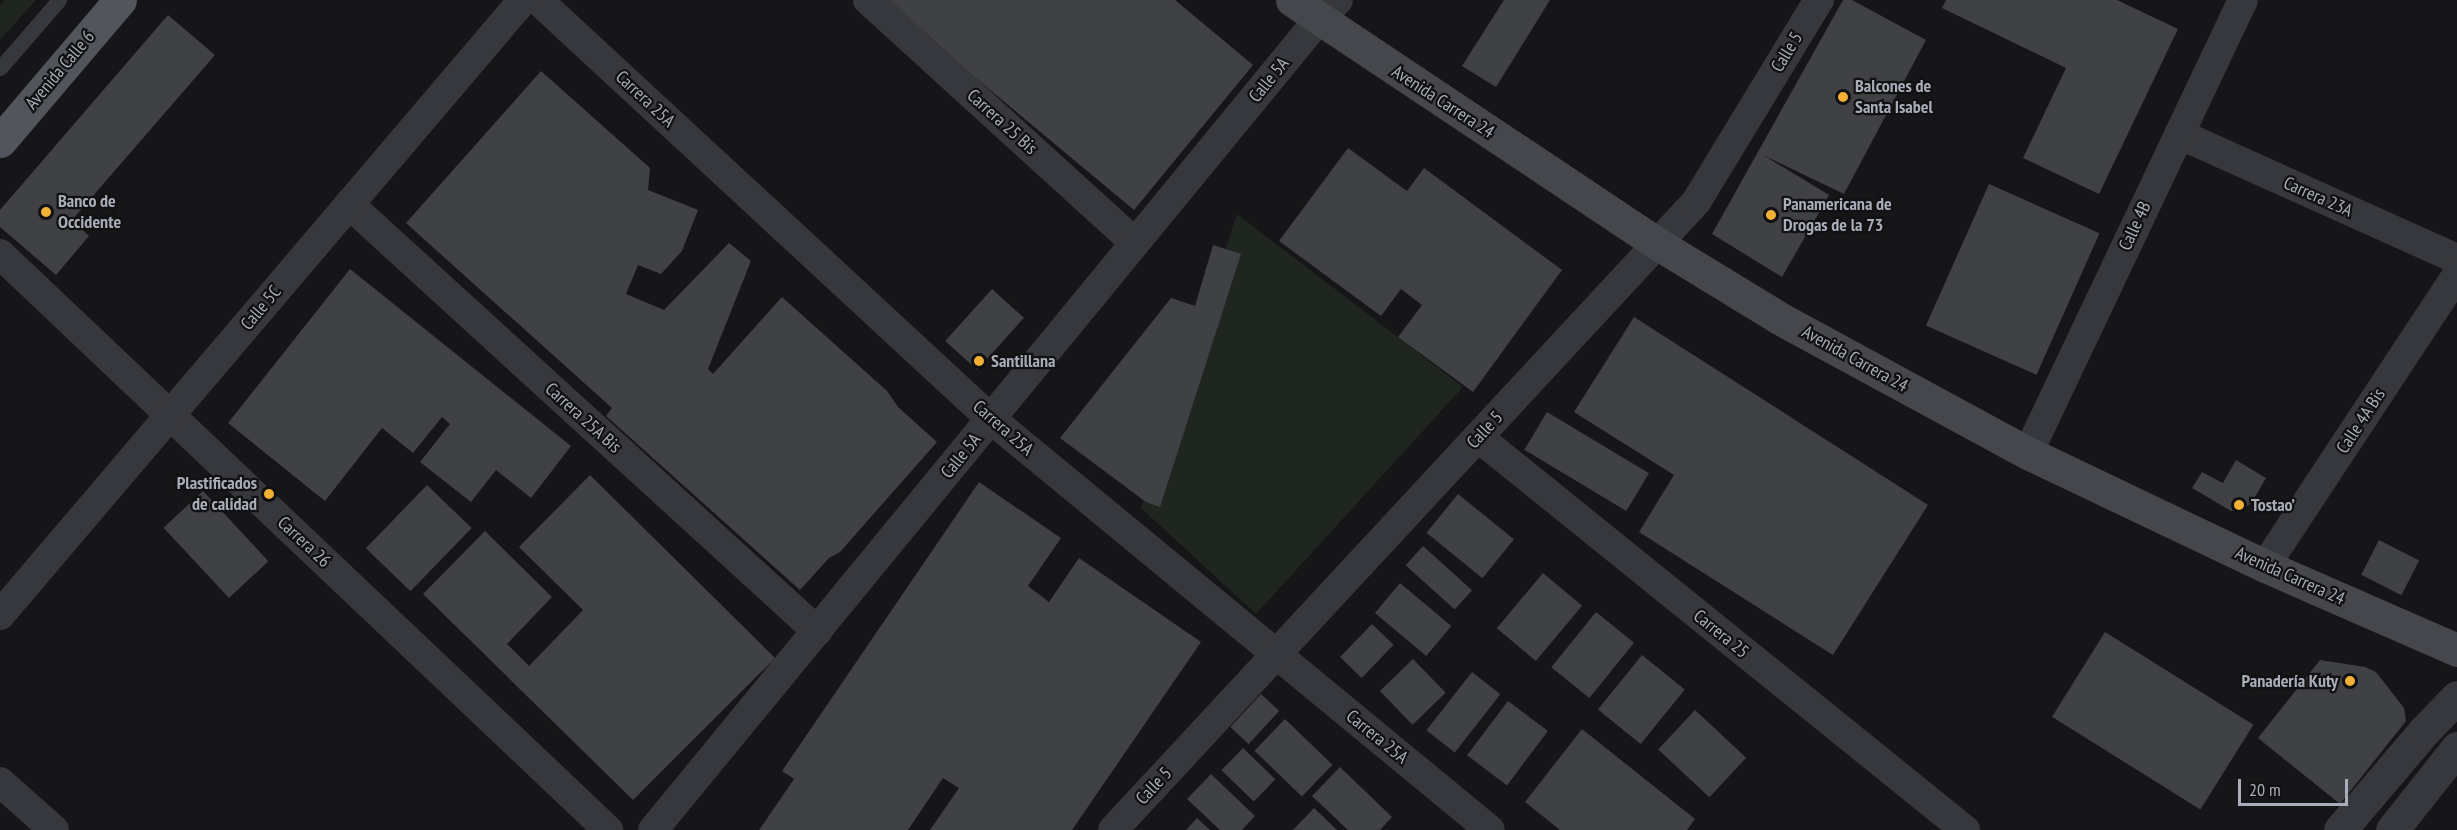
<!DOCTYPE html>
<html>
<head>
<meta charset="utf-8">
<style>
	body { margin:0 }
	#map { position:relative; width:2457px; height:830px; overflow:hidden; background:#161618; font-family:"PT Sans Narrow",sans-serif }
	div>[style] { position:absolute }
	.green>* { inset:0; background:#1e261f }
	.building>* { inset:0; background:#404145; transform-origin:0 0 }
	.service>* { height:15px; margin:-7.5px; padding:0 7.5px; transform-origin:7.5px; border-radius:7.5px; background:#37383d }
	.minor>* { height:30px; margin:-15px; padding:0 15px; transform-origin:15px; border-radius:15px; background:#37383d }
	.tertiary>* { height:33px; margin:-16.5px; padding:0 16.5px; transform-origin:16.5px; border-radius:16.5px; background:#37383d }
	.secondary>* { height:33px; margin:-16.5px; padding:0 16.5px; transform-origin:16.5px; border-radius:16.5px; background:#45474d }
	.primary>* { height:33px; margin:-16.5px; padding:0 16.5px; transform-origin:16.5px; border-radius:16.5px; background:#53555c }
	.dots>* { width:16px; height:16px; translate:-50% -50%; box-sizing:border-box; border:3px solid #111113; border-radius:50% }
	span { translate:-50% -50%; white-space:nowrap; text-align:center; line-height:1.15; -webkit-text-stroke:4.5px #111113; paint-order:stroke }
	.street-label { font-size:18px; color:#a8adb8 }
	.poi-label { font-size:18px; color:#a8adb8; font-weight:700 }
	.left { translate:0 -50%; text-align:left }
	.right { translate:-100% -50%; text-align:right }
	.scale { position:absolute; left:2238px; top:779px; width:110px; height:27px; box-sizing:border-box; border:3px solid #a8adb8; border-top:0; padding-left:8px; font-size:18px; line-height:21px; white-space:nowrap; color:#a8adb8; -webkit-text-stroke:4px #111113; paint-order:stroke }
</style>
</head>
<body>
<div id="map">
	<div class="green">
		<i style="clip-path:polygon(4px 0,36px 0,0 40px,0 5px)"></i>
		<i style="clip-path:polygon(1237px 214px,1463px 387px,1256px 614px,1141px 508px)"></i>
	</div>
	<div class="building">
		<i style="clip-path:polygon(882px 0,1175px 0,1253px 65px,1134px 210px)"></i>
		<i style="clip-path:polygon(1504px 0,1550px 0,1496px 87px,1462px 66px)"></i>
		<i style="clip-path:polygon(1843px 0,1852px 0,1926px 40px,1844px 194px,1763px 155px,1829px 195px,1782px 277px,1712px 234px)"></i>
		<i style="clip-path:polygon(1946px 0,2117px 0,2178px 29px,2099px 194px,2023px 158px,2066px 68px,1942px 8px)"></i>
		<i style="clip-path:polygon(168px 15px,215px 55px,72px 220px,89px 236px,56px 275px,0 227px,0 210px)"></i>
		<i style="clip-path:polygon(541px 71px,650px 168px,648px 190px,698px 210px,682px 251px,661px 274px,638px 265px,626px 294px,664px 310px,729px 243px,751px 261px,708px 369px,713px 374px,782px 297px,887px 391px,898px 407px,937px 442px,840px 552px,829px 558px,800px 590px,606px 416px,612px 408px,406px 223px)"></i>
		<i style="clip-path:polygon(1348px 148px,1407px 191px,1424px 168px,1562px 270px,1473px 392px,1398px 337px,1422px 305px,1401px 289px,1381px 316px,1279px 241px)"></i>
		<i style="left:1989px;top:184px;width:121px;height:155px;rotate:24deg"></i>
		<i style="clip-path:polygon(1213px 245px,1241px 254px,1160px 507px,1146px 502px,1060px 438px,1171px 298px,1195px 306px)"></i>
		<i style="clip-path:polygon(350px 269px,571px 446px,531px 498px,496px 470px,471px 502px,420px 462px,450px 424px,442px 417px,413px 453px,382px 428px,325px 501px,228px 423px)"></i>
		<i style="left:992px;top:289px;width:43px;height:70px;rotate:42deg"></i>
		<i style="clip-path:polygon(1634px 317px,1928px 505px,1833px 655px,1639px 532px,1674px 475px,1574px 412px)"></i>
		<i style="left:1547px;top:412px;width:119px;height:44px;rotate:31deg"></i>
		<i style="clip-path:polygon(2236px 460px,2266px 478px,2252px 502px,2244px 509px,2231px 511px,2192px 488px,2202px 472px,2223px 483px)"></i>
		<i style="clip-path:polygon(590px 475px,775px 658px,633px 800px,423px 594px,485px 531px,552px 597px,507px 644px,529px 666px,583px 610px,519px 547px)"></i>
		<i style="clip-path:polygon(979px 482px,1061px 538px,1028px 586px,1049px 602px,1079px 558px,1201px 642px,1072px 830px,930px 830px,959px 788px,943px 778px,908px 830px,759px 830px,794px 779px,782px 771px)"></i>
		<i style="left:427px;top:485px;width:62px;height:88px;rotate:44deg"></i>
		<i style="left:203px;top:491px;width:96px;height:54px;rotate:47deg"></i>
		<i style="left:1458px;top:494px;width:72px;height:50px;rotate:39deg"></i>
		<i style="left:2379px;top:540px;width:45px;height:39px;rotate:27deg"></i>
		<i style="left:1423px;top:546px;width:66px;height:26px;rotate:42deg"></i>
		<i style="left:1543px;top:573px;width:51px;height:72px;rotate:40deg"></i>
		<i style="left:1400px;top:583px;width:67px;height:39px;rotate:40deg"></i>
		<i style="left:1596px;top:612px;width:49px;height:71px;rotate:39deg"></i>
		<i style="left:1372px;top:624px;width:30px;height:46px;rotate:44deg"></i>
		<i style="left:2105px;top:632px;width:175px;height:100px;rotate:32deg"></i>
		<i style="left:1642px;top:655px;width:55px;height:70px;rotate:39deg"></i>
		<i style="left:1413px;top:659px;width:47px;height:46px;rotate:46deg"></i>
		<i style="clip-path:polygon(2320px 660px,2365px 667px,2376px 672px,2404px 708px,2406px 721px,2340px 804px,2258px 738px)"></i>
		<i style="left:1472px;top:672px;width:36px;height:74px;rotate:38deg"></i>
		<i style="left:1261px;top:694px;width:25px;height:45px;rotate:43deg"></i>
		<i style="left:1508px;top:701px;width:50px;height:68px;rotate:37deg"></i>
		<i style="left:1695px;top:710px;width:70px;height:54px;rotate:43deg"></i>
		<i style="left:1285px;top:719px;width:66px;height:44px;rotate:44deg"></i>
		<i style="clip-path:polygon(1582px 729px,1695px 819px,1687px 830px,1560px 830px,1525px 802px)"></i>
		<i style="left:1243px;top:748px;width:45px;height:31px;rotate:44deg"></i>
		<i style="clip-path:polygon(1340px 767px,1392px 817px,1380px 830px,1348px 830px,1312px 796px)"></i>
		<i style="clip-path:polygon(1211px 774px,1255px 816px,1242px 830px,1220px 830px,1187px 799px)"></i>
		<i style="clip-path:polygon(1314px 808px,1337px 830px,1293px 830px)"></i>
		<i style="clip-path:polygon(1197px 818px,1210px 830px,1186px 830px)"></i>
	</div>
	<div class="service">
		<i style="left:0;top:68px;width:90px;rotate:-49.1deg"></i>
	</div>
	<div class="minor">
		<i style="left:538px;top:0;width:617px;rotate:42.77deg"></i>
		<i style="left:991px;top:419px;width:646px;rotate:39.48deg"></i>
		<i style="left:868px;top:0;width:361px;rotate:42.3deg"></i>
		<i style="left:2179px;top:134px;width:305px;rotate:24.2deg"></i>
		<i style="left:349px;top:204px;width:634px;rotate:42.38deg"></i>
		<i style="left:0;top:254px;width:838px;rotate:43.45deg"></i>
		<i style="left:1478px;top:437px;width:626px;rotate:38.9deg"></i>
		<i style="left:2028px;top:453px;width:501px;rotate:-64.61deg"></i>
		<i style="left:2265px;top:566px;width:349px;rotate:-56.6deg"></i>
		<i style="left:0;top:615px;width:807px;rotate:-49.62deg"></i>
		<i style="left:0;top:782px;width:72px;rotate:41.6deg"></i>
		<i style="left:653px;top:830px;width:1048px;rotate:-50.61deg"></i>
		<i style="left:1318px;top:20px;width:28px;rotate:-45deg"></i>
		<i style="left:1113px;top:830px;width:857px;rotate:-47.13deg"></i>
		<i style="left:1696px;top:202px;width:237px;rotate:-58.7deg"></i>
	</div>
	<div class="tertiary">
		<i style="left:2340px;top:830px;width:130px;rotate:-49.7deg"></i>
		<i style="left:2424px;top:731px;width:47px;rotate:-45.9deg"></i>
		<i style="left:2392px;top:830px;width:105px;rotate:-51.6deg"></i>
	</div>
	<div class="secondary">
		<i style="left:1292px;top:0;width:440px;rotate:33.7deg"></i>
		<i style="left:1658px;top:244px;width:142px;rotate:31.4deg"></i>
		<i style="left:1779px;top:318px;width:283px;rotate:28.5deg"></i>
		<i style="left:2028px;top:453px;width:263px;rotate:25.5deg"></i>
		<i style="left:2265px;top:566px;width:210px;rotate:23.6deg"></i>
	</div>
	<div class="primary">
		<i style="left:0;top:141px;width:185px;rotate:-49.6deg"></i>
	</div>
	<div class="dots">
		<i style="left:1843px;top:97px;background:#f2b134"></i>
		<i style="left:46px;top:212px;background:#f2b134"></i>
		<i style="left:1771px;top:215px;background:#f2b134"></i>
		<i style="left:979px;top:361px;background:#f2b134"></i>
		<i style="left:269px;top:494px;background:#f2b134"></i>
		<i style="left:2239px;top:505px;background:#f2b134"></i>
		<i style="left:2350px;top:681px;background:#f2b134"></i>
	</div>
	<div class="street-label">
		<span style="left:1787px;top:52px;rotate:-59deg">Calle 5</span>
		<span style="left:60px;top:70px;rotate:-50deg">Avenida Calle 6</span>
		<span style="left:1269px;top:80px;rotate:-51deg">Calle 5A</span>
		<span style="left:645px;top:99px;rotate:43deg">Carrera 25A</span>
		<span style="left:1443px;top:102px;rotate:33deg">Avenida Carrera 24</span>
		<span style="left:1002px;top:122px;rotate:42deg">Carrera 25 Bis</span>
		<span style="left:2318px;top:197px;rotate:24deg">Carrera 23A</span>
		<span style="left:2135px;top:226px;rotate:-65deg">Calle 4B</span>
		<span style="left:261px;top:308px;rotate:-50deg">Calle 5C</span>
		<span style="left:1855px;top:359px;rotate:29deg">Avenida Carrera 24</span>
		<span style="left:583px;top:418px;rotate:42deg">Carrera 25A Bis</span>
		<span style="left:2361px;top:421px;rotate:-57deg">Calle 4A Bis</span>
		<span style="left:1003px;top:428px;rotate:41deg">Carrera 25A</span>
		<span style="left:1485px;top:430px;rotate:-47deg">Calle 5</span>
		<span style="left:961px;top:456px;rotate:-51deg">Calle 5A</span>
		<span style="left:304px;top:542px;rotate:43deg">Carrera 26</span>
		<span style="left:2290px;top:576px;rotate:24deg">Avenida Carrera 24</span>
		<span style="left:1721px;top:634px;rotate:39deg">Carrera 25</span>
		<span style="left:1377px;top:737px;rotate:39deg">Carrera 25A</span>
		<span style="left:1154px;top:786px;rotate:-47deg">Calle 5</span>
	</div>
	<div class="poi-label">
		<span class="left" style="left:1855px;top:97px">Balcones de<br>Santa Isabel</span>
		<span class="left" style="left:58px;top:212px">Banco de<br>Occidente</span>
		<span class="left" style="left:1783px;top:215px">Panamericana de<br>Drogas de la 73</span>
		<span class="left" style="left:991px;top:361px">Santillana</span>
		<span class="right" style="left:257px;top:494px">Plastificados<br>de calidad</span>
		<span class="left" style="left:2251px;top:505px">Tostao’</span>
		<span class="right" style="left:2338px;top:681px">Panadería Kuty</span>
	</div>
	<div class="scale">20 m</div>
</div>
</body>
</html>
